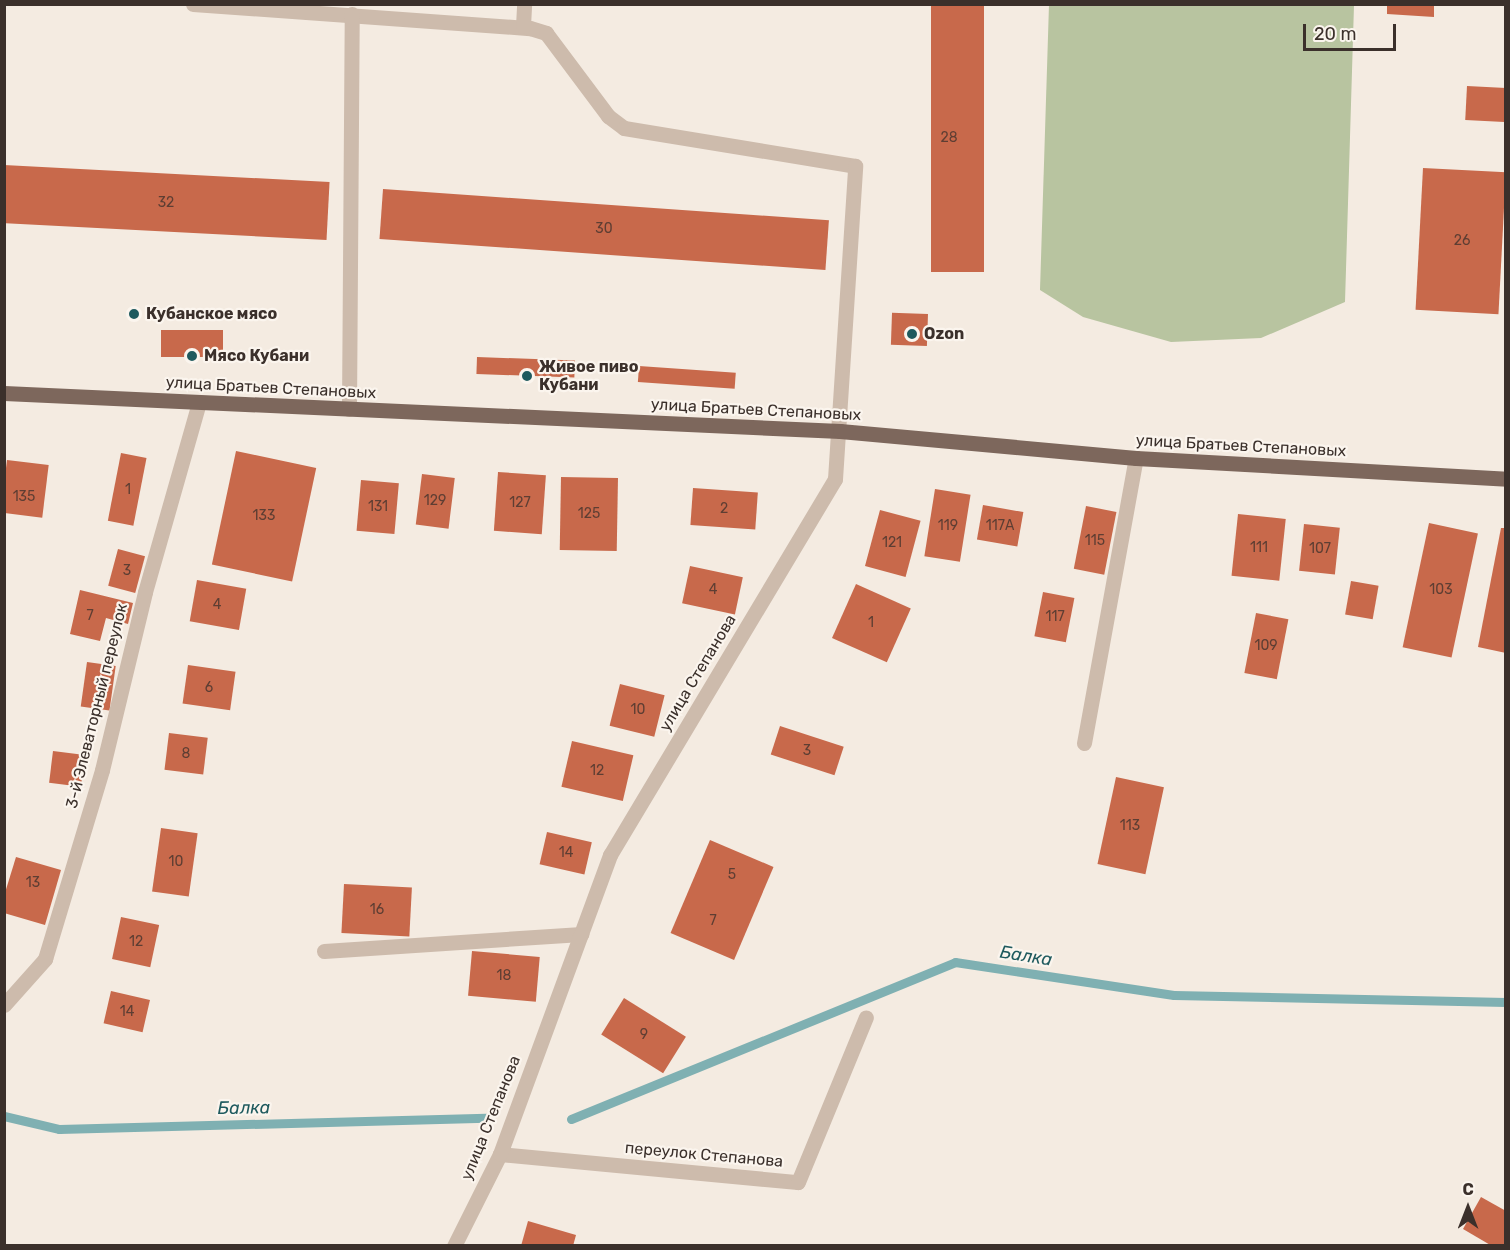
<!DOCTYPE html>
<html>
<head>
<meta charset="utf-8">
<style>
	body { margin:0 }
	#map { position:relative; width:1510px; height:1250px; overflow:hidden; background:#f4ebe1; font-family:Rubik,sans-serif }
	div>[style] { position:absolute }
	.green>* { inset:0; background:#b8c4a0 }
	.stream>* { height:9px; margin:-4.5px; padding:0 4.5px; transform-origin:4.5px; border-radius:4.5px; background:#7fb0b2 }
	.building>* { inset:0; background:#c8694b; transform-origin:0 0 }
	.lane>* { height:15px; margin:-7.5px; padding:0 7.5px; transform-origin:7.5px; border-radius:7.5px; background:#cdbbac }
	.street>* { height:15px; margin:-7.5px; padding:0 7.5px; transform-origin:7.5px; border-radius:7.5px; background:#cdbbac }
	.primary>* { height:15px; margin:-7.5px; padding:0 7.5px; transform-origin:7.5px; border-radius:7.5px; background:#7d675c }
	.dots>* { width:16px; height:16px; translate:-50% -50%; box-sizing:border-box; border:3px solid #fbf5ee; border-radius:50% }
	span { translate:-50% -50%; white-space:nowrap; text-align:center; line-height:1.15; -webkit-text-stroke:4.5px #fbf5ee; paint-order:stroke }
	.number-label { font-size:14px; color:#5e3e33 }
	.number-label span { -webkit-text-stroke-width:0 }
	.poi-label { font-size:16px; color:#3b302b; font-weight:700 }
	.left { translate:0 -50%; text-align:left }
	.street-label { font-size:16px; color:#3b302b }
	.water-label { font-size:18px; color:#1f5a5e; font-style:italic }
	.frame { position:absolute; inset:0; border:6px solid #3b302b; pointer-events:none }
	.north { position:absolute; left:1438px; top:1178px; width:60px; height:60px; -webkit-text-stroke:4px #fbf5ee; paint-order:stroke; rotate:0deg; font-size:16px; font-weight:700; line-height:24px; text-align:center; color:#3b302b }
	.north::after { content:''; display:block; margin:auto; width:21px; height:27px; background:#3b302b; clip-path:polygon(50% 0,100% 100%,50% 72%,0 100%) }
	.scale { position:absolute; left:1303px; top:24px; width:93px; height:27px; box-sizing:border-box; border:3px solid #3b302b; border-top:0; padding-left:8px; font-size:18px; line-height:21px; white-space:nowrap; color:#3b302b; -webkit-text-stroke:4px #fbf5ee; paint-order:stroke }
</style>
</head>
<body>
<div id="map">
	<div class="green">
		<i style="clip-path:polygon(1049px 5px,1354px 5px,1345px 302px,1261px 338px,1171px 342px,1083px 317px,1040px 290px)"></i>
	</div>
	<div class="stream">
		<i style="left:4px;top:1116px;width:57px;rotate:13.3deg"></i>
		<i style="left:59px;top:1129px;width:427px;rotate:-1.5deg"></i>
		<i style="left:571px;top:1119px;width:415px;rotate:-22.2deg"></i>
		<i style="left:955px;top:962px;width:221px;rotate:8.6deg"></i>
		<i style="left:1174px;top:995px;width:332px;rotate:1.2deg"></i>
	</div>
	<div class="building">
		<i style="left:931px;top:4px;width:53px;height:268px"></i>
		<i style="clip-path:polygon(1387px 4px,1434px 4px,1434px 17px,1387px 14px)"></i>
		<i style="left:1467px;top:86px;width:39px;height:34px;rotate:3deg"></i>
		<i style="left:4px;top:165px;width:326px;height:58px;rotate:3deg"></i>
		<i style="left:1423px;top:168px;width:83px;height:142px;rotate:3deg"></i>
		<i style="left:383px;top:189px;width:447px;height:50px;rotate:4deg"></i>
		<i style="left:928px;top:314px;width:32px;height:36px;rotate:92deg"></i>
		<i style="left:161px;top:330px;width:62px;height:27px"></i>
		<i style="left:477px;top:357px;width:98px;height:17px;rotate:2deg"></i>
		<i style="left:639px;top:366px;width:97px;height:16px;rotate:4deg"></i>
		<i style="left:236px;top:451px;width:82px;height:116px;rotate:12deg"></i>
		<i style="left:121px;top:453px;width:26px;height:69px;rotate:11deg"></i>
		<i style="left:7px;top:460px;width:42px;height:53px;rotate:7deg"></i>
		<i style="left:498px;top:472px;width:48px;height:59px;rotate:4deg"></i>
		<i style="left:422px;top:474px;width:33px;height:51px;rotate:7deg"></i>
		<i style="left:561px;top:477px;width:57px;height:73px;rotate:1deg"></i>
		<i style="left:361px;top:480px;width:38px;height:51px;rotate:5deg"></i>
		<i style="left:693px;top:488px;width:65px;height:37px;rotate:4deg"></i>
		<i style="left:935px;top:489px;width:36px;height:68px;rotate:9deg"></i>
		<i style="left:983px;top:505px;width:41px;height:35px;rotate:10deg"></i>
		<i style="left:1086px;top:506px;width:31px;height:64px;rotate:11deg"></i>
		<i style="left:880px;top:510px;width:42px;height:58px;rotate:15deg"></i>
		<i style="left:1238px;top:514px;width:48px;height:62px;rotate:6deg"></i>
		<i style="left:1429px;top:523px;width:50px;height:127px;rotate:12deg"></i>
		<i style="left:1304px;top:524px;width:36px;height:47px;rotate:6deg"></i>
		<i style="clip-path:polygon(1501px 528px,1506px 528px,1506px 653px,1478px 647px)"></i>
		<i style="left:118px;top:549px;width:28px;height:38px;rotate:15deg"></i>
		<i style="left:690px;top:566px;width:54px;height:38px;rotate:12deg"></i>
		<i style="left:197px;top:580px;width:50px;height:42px;rotate:10deg"></i>
		<i style="left:1351px;top:581px;width:28px;height:34px;rotate:10deg"></i>
		<i style="left:856px;top:584px;width:60px;height:59px;rotate:24deg"></i>
		<i style="clip-path:polygon(80px 590px,133px 603px,128px 624px,106px 618px,100px 641px,70px 634px)"></i>
		<i style="left:1043px;top:592px;width:32px;height:45px;rotate:11deg"></i>
		<i style="left:1256px;top:613px;width:33px;height:61px;rotate:11deg"></i>
		<i style="left:87px;top:662px;width:29px;height:45px;rotate:8deg"></i>
		<i style="left:188px;top:665px;width:48px;height:39px;rotate:8deg"></i>
		<i style="left:620px;top:684px;width:46px;height:43px;rotate:14deg"></i>
		<i style="left:780px;top:726px;width:67px;height:30px;rotate:18deg"></i>
		<i style="left:169px;top:733px;width:39px;height:37px;rotate:7deg"></i>
		<i style="left:572px;top:741px;width:63px;height:47px;rotate:13deg"></i>
		<i style="left:53px;top:751px;width:32px;height:32px;rotate:7deg"></i>
		<i style="left:1116px;top:777px;width:49px;height:89px;rotate:12deg"></i>
		<i style="left:161px;top:828px;width:37px;height:64px;rotate:8deg"></i>
		<i style="left:547px;top:832px;width:46px;height:33px;rotate:13deg"></i>
		<i style="left:710px;top:840px;width:69px;height:101px;rotate:23deg"></i>
		<i style="clip-path:polygon(16px 857px,61px 870px,45px 925px,4px 913px,4px 896px)"></i>
		<i style="left:344px;top:884px;width:68px;height:49px;rotate:3deg"></i>
		<i style="left:121px;top:917px;width:39px;height:43px;rotate:12deg"></i>
		<i style="left:472px;top:951px;width:68px;height:45px;rotate:5deg"></i>
		<i style="left:111px;top:991px;width:40px;height:33px;rotate:13deg"></i>
		<i style="left:624px;top:998px;width:73px;height:43px;rotate:32deg"></i>
		<i style="clip-path:polygon(1481px 1197px,1506px 1211px,1506px 1246px,1492px 1246px,1463px 1229px)"></i>
		<i style="clip-path:polygon(528px 1221px,576px 1235px,573px 1246px,521px 1246px)"></i>
	</div>
	<div class="lane">
		<i style="left:193px;top:4px;width:338px;rotate:4.1deg"></i>
		<i style="left:530px;top:28px;width:17px;rotate:17deg"></i>
		<i style="left:546px;top:33px;width:104px;rotate:53.2deg"></i>
		<i style="left:608px;top:116px;width:20px;rotate:37deg"></i>
		<i style="left:624px;top:128px;width:234px;rotate:9.3deg"></i>
		<i style="left:523px;top:26px;width:22px;rotate:-87deg"></i>
		<i style="left:1084px;top:743px;width:290px;rotate:-79.7deg"></i>
	</div>
	<div class="street">
		<i style="left:349px;top:409px;width:395px;rotate:-89.6deg"></i>
		<i style="left:324px;top:951px;width:258px;rotate:-3.8deg"></i>
		<i style="left:4px;top:1005px;width:62px;rotate:-48.3deg"></i>
		<i style="left:45px;top:959px;width:197px;rotate:-73.2deg"></i>
		<i style="left:102px;top:770px;width:183px;rotate:-76.4deg"></i>
		<i style="left:145px;top:592px;width:197px;rotate:-74.1deg"></i>
		<i style="left:500px;top:1154px;width:299px;rotate:5.4deg"></i>
		<i style="left:798px;top:1182px;width:178px;rotate:-67.6deg"></i>
		<i style="left:454px;top:1246px;width:103px;rotate:-63.4deg"></i>
		<i style="left:500px;top:1154px;width:319px;rotate:-69.8deg"></i>
		<i style="left:610px;top:855px;width:438px;rotate:-59.1deg"></i>
		<i style="left:835px;top:479px;width:314px;rotate:-86.3deg"></i>
	</div>
	<div class="primary">
		<i style="left:4px;top:393px;width:837px;rotate:2.6deg"></i>
		<i style="left:840px;top:431px;width:297px;rotate:5.2deg"></i>
		<i style="left:1136px;top:458px;width:371px;rotate:3.2deg"></i>
	</div>
	<div class="dots">
		<i style="left:134px;top:314px;background:#1f5a5e"></i>
		<i style="left:912px;top:334px;background:#1f5a5e"></i>
		<i style="left:192px;top:356px;background:#1f5a5e"></i>
		<i style="left:527px;top:376px;background:#1f5a5e"></i>
	</div>
	<div class="number-label">
		<span style="left:949px;top:138px">28</span>
		<span style="left:166px;top:203px">32</span>
		<span style="left:604px;top:229px">30</span>
		<span style="left:1462px;top:241px">26</span>
		<span style="left:128px;top:490px">1</span>
		<span style="left:24px;top:497px">135</span>
		<span style="left:435px;top:501px">129</span>
		<span style="left:520px;top:503px">127</span>
		<span style="left:378px;top:507px">131</span>
		<span style="left:724px;top:509px">2</span>
		<span style="left:589px;top:514px">125</span>
		<span style="left:264px;top:516px">133</span>
		<span style="left:948px;top:526px">119</span>
		<span style="left:1000px;top:526px">117А</span>
		<span style="left:1095px;top:541px">115</span>
		<span style="left:892px;top:543px">121</span>
		<span style="left:1259px;top:548px">111</span>
		<span style="left:1320px;top:549px">107</span>
		<span style="left:127px;top:571px">3</span>
		<span style="left:713px;top:590px">4</span>
		<span style="left:1441px;top:590px">103</span>
		<span style="left:217px;top:605px">4</span>
		<span style="left:90px;top:616px">7</span>
		<span style="left:1055px;top:617px">117</span>
		<span style="left:871px;top:623px">1</span>
		<span style="left:1266px;top:646px">109</span>
		<span style="left:209px;top:688px">6</span>
		<span style="left:638px;top:710px">10</span>
		<span style="left:807px;top:751px">3</span>
		<span style="left:186px;top:754px">8</span>
		<span style="left:597px;top:771px">12</span>
		<span style="left:1130px;top:826px">113</span>
		<span style="left:566px;top:853px">14</span>
		<span style="left:176px;top:862px">10</span>
		<span style="left:732px;top:875px">5</span>
		<span style="left:33px;top:883px">13</span>
		<span style="left:377px;top:910px">16</span>
		<span style="left:713px;top:921px">7</span>
		<span style="left:136px;top:942px">12</span>
		<span style="left:504px;top:976px">18</span>
		<span style="left:127px;top:1012px">14</span>
		<span style="left:644px;top:1035px">9</span>
	</div>
	<div class="poi-label">
		<span class="left" style="left:146px;top:314px">Кубанское мясо</span>
		<span class="left" style="left:924px;top:334px">Ozon</span>
		<span class="left" style="left:204px;top:356px">Мясо Кубани</span>
		<span class="left" style="left:539px;top:376px">Живое пиво<br>Кубани</span>
	</div>
	<div class="street-label">
		<span style="left:271px;top:388px;rotate:3deg">улица Братьев Степановых</span>
		<span style="left:756px;top:410px;rotate:3deg">улица Братьев Степановых</span>
		<span style="left:1241px;top:446px;rotate:3deg">улица Братьев Степановых</span>
		<span style="left:698px;top:673px;rotate:-59deg">улица Степанова</span>
		<span style="left:97px;top:706px;rotate:-76deg">3-й Элеваторный переулок</span>
		<span style="left:491px;top:1118px;rotate:-68deg">улица Степанова</span>
		<span style="left:704px;top:1155px;rotate:5deg">переулок Степанова</span>
	</div>
	<div class="water-label">
		<span style="left:1026px;top:956px;rotate:9deg">Балка</span>
		<span style="left:244px;top:1108px;rotate:-1deg">Балка</span>
	</div>
	<div class="frame"></div>
	<div class="north">С</div>
	<div class="scale">20 m</div>
</div>
</body>
</html>
